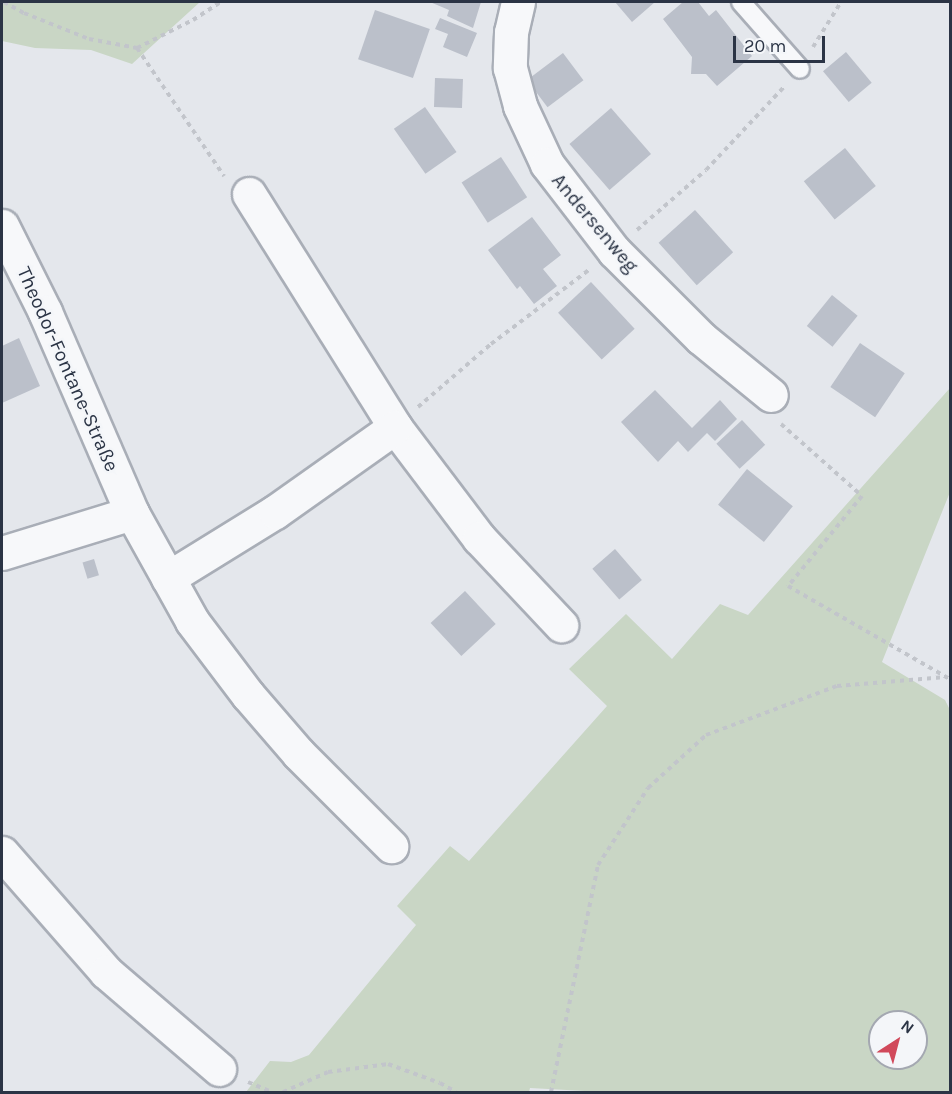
<!DOCTYPE html>
<html>
<head>
<meta charset="utf-8">
<style>
	body { margin:0 }
	#map { position:relative; width:952px; height:1094px; overflow:hidden; background:#e4e7ec; font-family:Karla,sans-serif }
	div>[style] { position:absolute }
	.green>* { inset:0; background:#c9d6c5 }
	.building>* { inset:0; background:#bbc0ca; transform-origin:0 0 }
	.path>* { height:4px; margin-top:-2px; transform-origin:0; background:repeating-linear-gradient(90deg,#c2c5cb 0 4.5px,transparent 0 9px) }
	.roads { filter:drop-shadow(2px 0 #a9aeb7) drop-shadow(-2px 0 #a9aeb7) drop-shadow(0 2px #a9aeb7) drop-shadow(0 -2px #a9aeb7) }
	.lane>* { height:18px; margin:-9px; padding:0 9px; transform-origin:9px; border-radius:9px; background:#f7f8fa }
	.street>* { height:33px; margin:-16.5px; padding:0 16.5px; transform-origin:16.5px; border-radius:16.5px; background:#f7f8fa }
	span { translate:-50% -50%; white-space:nowrap; text-align:center; line-height:1.15; -webkit-text-stroke:5px #f4f6f9; paint-order:stroke }
	.street-label { font-size:20px; color:#2b3445 }
	.frame { position:absolute; inset:0; border:3px solid #2b3445; pointer-events:none }
	.north { position:absolute; left:868px; top:1010px; width:60px; height:60px; box-sizing:border-box; background:#f4f6f9; border:2px solid #a4a8b1; border-radius:50%; rotate:36deg; font-size:16px; font-weight:700; line-height:24px; text-align:center; color:#2b3445 }
	.north::after { content:''; display:block; margin:auto; width:21px; height:27px; background:#d1495b; clip-path:polygon(50% 0,100% 100%,50% 72%,0 100%) }
	.scale { position:absolute; left:733px; top:36px; width:92px; height:27px; box-sizing:border-box; border:3px solid #2b3445; border-top:0; padding-left:8px; font-size:18px; line-height:21px; white-space:nowrap; color:#2b3445; -webkit-text-stroke:4px #f4f6f9; paint-order:stroke }
</style>
</head>
<body>
<div id="map">
	<div class="green">
		<i style="clip-path:polygon(2px 2px,200px 2px,132px 64px,91px 50px,35px 48px,2px 41px)"></i>
		<i style="clip-path:polygon(evenodd,950px 388px,950px 492px,882px 662px,945px 700px,950px 710px,950px 1092px,603px 1092px,530px 1088px,529px 1092px,246px 1092px,270px 1061px,291px 1062px,309px 1055px,416px 925px,397px 906px,450px 846px,469px 861px,607px 706px,569px 669px,626px 614px,672px 659px,720px 604px,748px 615px,950px 388px,880px 1022px,916px 1022px,916px 1058px,880px 1058px,880px 1022px)"></i>
	</div>
	<div class="building">
		<i style="clip-path:polygon(430px 2px,481px 2px,473px 28px,447px 16px,449px 10px)"></i>
		<i style="clip-path:polygon(615px 2px,655px 2px,632px 22px)"></i>
		<i style="clip-path:polygon(683px 2px,698px 2px,709px 16px,716px 10px,752px 56px,717px 86px,706px 74px,691px 74px,692px 57px,663px 19px)"></i>
		<i style="left:375px;top:10px;width:58px;height:52px;rotate:19deg"></i>
		<i style="clip-path:polygon(440px 18px,477px 33px,467px 57px,443px 47px,448px 34px,435px 29px)"></i>
		<i style="left:846px;top:52px;width:40px;height:30px;rotate:50deg"></i>
		<i style="left:563px;top:53px;width:34px;height:45px;rotate:53deg"></i>
		<i style="left:435px;top:78px;width:28px;height:29px;rotate:2deg"></i>
		<i style="left:425px;top:107px;width:55px;height:38px;rotate:55deg"></i>
		<i style="left:611px;top:108px;width:61px;height:55px;rotate:49deg"></i>
		<i style="left:845px;top:148px;width:49px;height:53px;rotate:51deg"></i>
		<i style="left:501px;top:157px;width:48px;height:47px;rotate:57deg"></i>
		<i style="left:695px;top:210px;width:57px;height:49px;rotate:48deg"></i>
		<i style="clip-path:polygon(532px 217px,561px 255px,543px 269px,557px 286px,534px 304px,520px 286px,517px 289px,488px 250px)"></i>
		<i style="left:591px;top:282px;width:64px;height:45px;rotate:47deg"></i>
		<i style="left:832px;top:295px;width:33px;height:40px;rotate:39deg"></i>
		<i style="clip-path:polygon(19px 338px,40px 386px,2px 403px,2px 346px)"></i>
		<i style="left:860px;top:343px;width:54px;height:53px;rotate:34deg"></i>
		<i style="clip-path:polygon(655px 390px,692px 428px,720px 400px,737px 419px,715px 441px,707px 433px,688px 452px,678px 441px,658px 462px,621px 422px)"></i>
		<i style="left:742px;top:420px;width:34px;height:35px;rotate:47deg"></i>
		<i style="left:747px;top:469px;width:59px;height:46px;rotate:39deg"></i>
		<i style="left:615px;top:549px;width:41px;height:30px;rotate:49deg"></i>
		<i style="left:94px;top:559px;width:17px;height:12px;rotate:73deg"></i>
		<i style="left:465px;top:591px;width:45px;height:47px;rotate:47deg"></i>
	</div>
	<div class="path">
		<i style="left:4px;top:2px;width:23px;rotate:29deg"></i>
		<i style="left:24px;top:13px;width:70px;rotate:21.8deg"></i>
		<i style="left:89px;top:39px;width:49px;rotate:10.6deg"></i>
		<i style="left:137px;top:48px;width:63px;rotate:-26.6deg"></i>
		<i style="left:193px;top:20px;width:33px;rotate:-33deg"></i>
		<i style="left:813px;top:47px;width:53px;rotate:-58.1deg"></i>
		<i style="left:137px;top:48px;width:155px;rotate:55.8deg"></i>
		<i style="left:637px;top:230px;width:91px;rotate:-41deg"></i>
		<i style="left:706px;top:170px;width:114px;rotate:-46.8deg"></i>
		<i style="left:418px;top:407px;width:96px;rotate:-40.8deg"></i>
		<i style="left:491px;top:344px;width:124px;rotate:-37.1deg"></i>
		<i style="left:781px;top:424px;width:108px;rotate:41.6deg"></i>
		<i style="left:862px;top:496px;width:117px;rotate:129.4deg"></i>
		<i style="left:788px;top:586px;width:187px;rotate:29.9deg"></i>
		<i style="left:248px;top:1082px;width:26px;rotate:23deg"></i>
		<i style="left:283px;top:1092px;width:49px;rotate:-24deg"></i>
		<i style="left:328px;top:1072px;width:61px;rotate:-7.6deg"></i>
		<i style="left:388px;top:1064px;width:55px;rotate:20.1deg"></i>
		<i style="left:440px;top:1083px;width:18px;rotate:29deg"></i>
		<i style="left:551px;top:1092px;width:232px;rotate:-78.3deg"></i>
		<i style="left:598px;top:865px;width:92px;rotate:-57deg"></i>
		<i style="left:648px;top:788px;width:79px;rotate:-42.4deg"></i>
		<i style="left:706px;top:735px;width:140px;rotate:-20.5deg"></i>
		<i style="left:837px;top:686px;width:109px;rotate:-4.7deg"></i>
	</div>
	<div class="roads">
		<div class="lane">
			<i style="left:741px;top:2px;width:89px;rotate:48.6deg"></i>
		</div>
		<div class="street">
			<i style="left:518px;top:2px;width:31px;rotate:103deg"></i>
			<i style="left:511px;top:32px;width:36px;rotate:92deg"></i>
			<i style="left:510px;top:68px;width:39px;rotate:75deg"></i>
			<i style="left:520px;top:106px;width:64px;rotate:65deg"></i>
			<i style="left:547px;top:164px;width:110px;rotate:52.4deg"></i>
			<i style="left:614px;top:251px;width:123px;rotate:45deg"></i>
			<i style="left:701px;top:338px;width:90px;rotate:39.2deg"></i>
			<i style="left:249px;top:194px;width:275px;rotate:57.9deg"></i>
			<i style="left:395px;top:427px;width:139px;rotate:52.9deg"></i>
			<i style="left:479px;top:538px;width:120px;rotate:46.7deg"></i>
			<i style="left:2px;top:226px;width:96px;rotate:63.4deg"></i>
			<i style="left:45px;top:312px;width:219px;rotate:66.6deg"></i>
			<i style="left:132px;top:513px;width:124px;rotate:60.9deg"></i>
			<i style="left:192px;top:621px;width:93px;rotate:52.9deg"></i>
			<i style="left:248px;top:695px;width:77px;rotate:49.2deg"></i>
			<i style="left:298px;top:753px;width:132px;rotate:45deg"></i>
			<i style="left:2px;top:553px;width:136px;rotate:-17.1deg"></i>
			<i style="left:168px;top:578px;width:126px;rotate:-31.7deg"></i>
			<i style="left:275px;top:512px;width:147px;rotate:-35.3deg"></i>
			<i style="left:2px;top:853px;width:158px;rotate:48.8deg"></i>
			<i style="left:106px;top:972px;width:149px;rotate:40.6deg"></i>
		</div>
	</div>
	<div class="street-label">
		<span style="left:595px;top:223px;rotate:50deg">Andersenweg</span>
		<span style="left:68px;top:369px;rotate:66deg">Theodor-Fontane-Straße</span>
	</div>
	<div class="frame"></div>
	<div class="north">N</div>
	<div class="scale">20 m</div>
</div>
</body>
</html>
